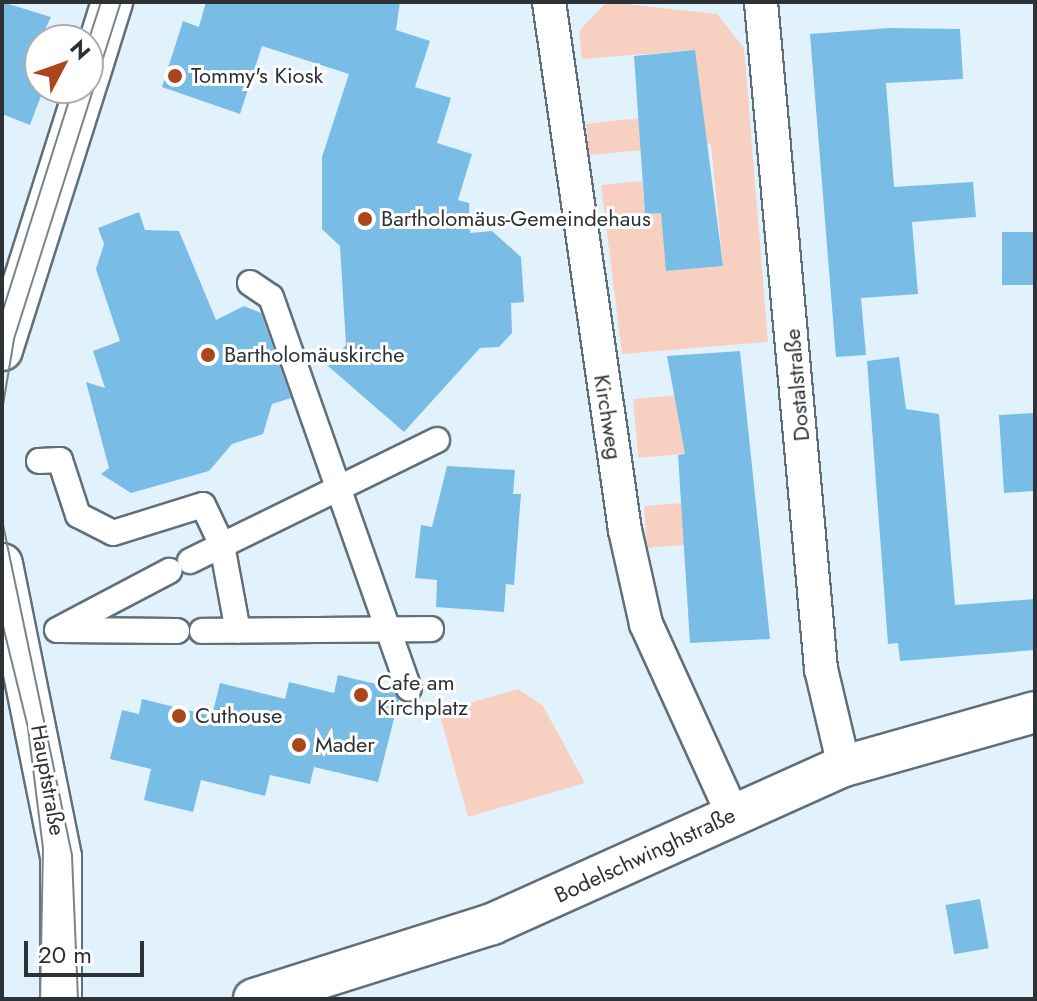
<!DOCTYPE html>
<html>
<head>
<meta charset="utf-8">
<style>
	body { margin:0 }
	#map { position:relative; width:1037px; height:1001px; overflow:hidden; background:#e2f2fd; font-family:Jost,sans-serif }
	div>[style] { position:absolute }
	.green>* { inset:0; background:#f7d0c2; transform-origin:0 0 }
	.building>* { inset:0; background:#79bce6; transform-origin:0 0 }
	.roads { filter:drop-shadow(2px 0 #616f78) drop-shadow(-2px 0 #616f78) drop-shadow(0 2px #616f78) drop-shadow(0 -2px #616f78) }
	.pedestrian>* { height:24px; margin:-12px; padding:0 12px; transform-origin:12px; border-radius:12px; background:#fff }
	.minor>* { height:32px; margin:-16px; padding:0 16px; transform-origin:16px; border-radius:16px; background:#fff }
	.tertiary>* { height:40px; margin:-20px; padding:0 20px; transform-origin:20px; border-radius:20px; background:#fff }
	.tram>* { height:2px; margin:-1px; padding:0 1px; transform-origin:1px; border-radius:1px; background:#7a848b }
	.dots>* { width:22px; height:22px; translate:-50% -50%; box-sizing:border-box; border:4px solid #fff; border-radius:50% }
	span { translate:-50% -50%; white-space:nowrap; text-align:center; line-height:1.15; -webkit-text-stroke:6px #fff; paint-order:stroke }
	.poi-label { font-size:22px; color:#2c3236 }
	.left { translate:0 -50%; text-align:left }
	.street-label { font-size:22px; color:#2c3236 }
	.frame { position:absolute; inset:0; border:4px solid #2c3236; pointer-events:none }
	.north { position:absolute; left:24px; top:24px; width:80px; height:80px; box-sizing:border-box; background:#fff; border:2px solid #abadaf; border-radius:50%; rotate:49deg; font-size:22px; font-weight:700; line-height:32px; text-align:center; color:#2c3236 }
	.north::after { content:''; display:block; margin:auto; width:28px; height:36px; background:#ab451c; clip-path:polygon(50% 0,100% 100%,50% 72%,0 100%) }
	.scale { position:absolute; left:24px; top:941px; width:120px; height:36px; box-sizing:border-box; border:4px solid #2c3236; border-top:0; padding-left:10px; font-size:24px; line-height:28px; white-space:nowrap; color:#2c3236; -webkit-text-stroke:6px #fff; paint-order:stroke }
</style>
</head>
<body>
<div id="map">
	<div class="green">
		<i style="clip-path:polygon(607px 2px,717px 14px,744px 48px,768px 342px,622px 354px,601px 185px,642px 181px,645px 214px,661px 213px,667px 271px,723px 266px,711px 144px,589px 155px,586px 124px,640px 118px,695px 50px,582px 59px,579px 31px)"></i>
		<i style="left:680px;top:395px;width:59px;height:47px;rotate:85deg"></i>
		<i style="clip-path:polygon(683px 503px,705px 543px,647px 548px,644px 506px)"></i>
		<i style="clip-path:polygon(518px 689px,543px 706px,585px 783px,468px 817px,439px 712px)"></i>
	</div>
	<div class="building">
		<i style="clip-path:polygon(2px 2px,51px 17px,40px 40px,44px 88px,30px 125px,2px 114px)"></i>
		<i style="clip-path:polygon(206px 2px,400px 2px,396px 30px,430px 41px,415px 87px,451px 98px,437px 143px,472px 154px,458px 200px,469px 203px,470px 233px,492px 231px,521px 257px,524px 302px,511px 303px,512px 333px,499px 347px,480px 348px,404px 432px,328px 366px,346px 345px,340px 246px,322px 229px,322px 157px,349px 74px,262px 46px,240px 114px,162px 87px,183px 21px,199px 27px)"></i>
		<i style="clip-path:polygon(890px 28px,960px 29px,963px 79px,886px 83px,894px 187px,973px 182px,976px 217px,912px 222px,918px 294px,861px 298px,866px 355px,836px 357px,810px 34px)"></i>
		<i style="clip-path:polygon(695px 50px,723px 266px,666px 271px,661px 213px,645px 214px,634px 56px)"></i>
		<i style="clip-path:polygon(139px 212px,145px 230px,179px 231px,216px 320px,244px 306px,261px 313px,291px 398px,272px 404px,263px 434px,232px 444px,209px 471px,131px 493px,101px 474px,109px 468px,86px 382px,105px 388px,93px 351px,120px 341px,96px 269px,104px 244px,98px 228px)"></i>
		<i style="left:1035px;top:232px;width:53px;height:33px;rotate:90deg"></i>
		<i style="clip-path:polygon(740px 351px,770px 639px,690px 643px,678px 455px,685px 454px,667px 356px)"></i>
		<i style="clip-path:polygon(899px 357px,906px 409px,939px 414px,955px 605px,1035px 599px,1035px 650px,900px 661px,898px 643px,888px 644px,867px 361px)"></i>
		<i style="clip-path:polygon(1035px 413px,1035px 491px,1004px 493px,999px 415px)"></i>
		<i style="clip-path:polygon(447px 466px,515px 470px,513px 494px,521px 494px,514px 585px,506px 584px,504px 612px,436px 607px,437px 580px,415px 578px,421px 525px,432px 527px)"></i>
		<i style="clip-path:polygon(338px 675px,393px 688px,399px 699px,378px 782px,314px 767px,310px 784px,270px 775px,265px 796px,201px 780px,193px 812px,144px 800px,151px 769px,110px 759px,122px 710px,139px 714px,142px 699px,212px 716px,220px 683px,285px 699px,289px 682px,334px 693px)"></i>
		<i style="left:980px;top:899px;width:50px;height:35px;rotate:80deg"></i>
	</div>
	<div class="roads">
		<div class="pedestrian">
			<i style="left:250px;top:283px;width:25px;rotate:34deg"></i>
			<i style="left:271px;top:297px;width:415px;rotate:70.6deg"></i>
			<i style="left:39px;top:461px;width:21px;rotate:-3deg"></i>
			<i style="left:60px;top:460px;width:58px;rotate:71.9deg"></i>
			<i style="left:78px;top:515px;width:39px;rotate:27deg"></i>
			<i style="left:113px;top:533px;width:94px;rotate:-17.3deg"></i>
			<i style="left:203px;top:505px;width:44px;rotate:64.6deg"></i>
			<i style="left:222px;top:545px;width:87px;rotate:79.5deg"></i>
			<i style="left:190px;top:561px;width:275px;rotate:-26.1deg"></i>
			<i style="left:57px;top:630px;width:127px;rotate:-27.8deg"></i>
			<i style="left:60px;top:630px;width:117px;rotate:0.5deg"></i>
			<i style="left:202px;top:631px;width:229px;rotate:-0.5deg"></i>
		</div>
		<div class="minor">
			<i style="left:549px;top:2px;width:533px;rotate:81.81deg"></i>
			<i style="left:625px;top:530px;width:96px;rotate:77.4deg"></i>
			<i style="left:646px;top:624px;width:208px;rotate:65.5deg"></i>
			<i style="left:761px;top:2px;width:670px;rotate:84.86deg"></i>
			<i style="left:821px;top:669px;width:100px;rotate:76.7deg"></i>
		</div>
		<div class="tertiary">
			<i style="left:88px;top:79px;width:81px;rotate:-72.7deg"></i>
			<i style="left:2px;top:350px;width:275px;rotate:-72.4deg"></i>
			<i style="left:2px;top:564px;width:299px;rotate:78.6deg"></i>
			<i style="left:61px;top:857px;width:142px;rotate:90deg"></i>
			<i style="left:254px;top:999px;width:250px;rotate:-17.5deg"></i>
			<i style="left:492px;top:924px;width:386px;rotate:-24.2deg"></i>
			<i style="left:844px;top:766px;width:198px;rotate:-15.8deg"></i>
		</div>
	</div>
	<div class="tram">
		<i style="left:88px;top:42px;width:42px;rotate:-72deg"></i>
		<i style="left:2px;top:313px;width:236px;rotate:-72.5deg"></i>
		<i style="left:2px;top:411px;width:73px;rotate:-80.5deg"></i>
		<i style="left:14px;top:339px;width:354px;rotate:-72.4deg"></i>
		<i style="left:2px;top:520px;width:343px;rotate:78.2deg"></i>
		<i style="left:72px;top:856px;width:143px;rotate:87.6deg"></i>
		<i style="left:2px;top:622px;width:109px;rotate:76.2deg"></i>
		<i style="left:28px;top:728px;width:121px;rotate:82.9deg"></i>
		<i style="left:43px;top:848px;width:151px;rotate:91.1deg"></i>
	</div>
	<div class="dots">
		<i style="left:175px;top:76px;background:#ab451c"></i>
		<i style="left:365px;top:219px;background:#ab451c"></i>
		<i style="left:208px;top:355px;background:#ab451c"></i>
		<i style="left:361px;top:695px;background:#ab451c"></i>
		<i style="left:179px;top:716px;background:#ab451c"></i>
		<i style="left:299px;top:745px;background:#ab451c"></i>
	</div>
	<div class="poi-label">
		<span class="left" style="left:191px;top:76px">Tommy's Kiosk</span>
		<span class="left" style="left:381px;top:219px">Bartholomäus-Gemeindehaus</span>
		<span class="left" style="left:224px;top:355px">Bartholomäuskirche</span>
		<span class="left" style="left:377px;top:695px">Cafe am<br>Kirchplatz</span>
		<span class="left" style="left:195px;top:716px">Cuthouse</span>
		<span class="left" style="left:315px;top:745px">Mader</span>
	</div>
	<div class="street-label">
		<span style="left:797px;top:385px;rotate:-95deg">Dostalstraße</span>
		<span style="left:608px;top:417px;rotate:81deg">Kirchweg</span>
		<span style="left:48px;top:780px;rotate:80deg">Hauptstraße</span>
		<span style="left:645px;top:855px;rotate:-25deg">Bodelschwinghstraße</span>
	</div>
	<div class="frame"></div>
	<div class="north">N</div>
	<div class="scale">20 m</div>
</div>
</body>
</html>
